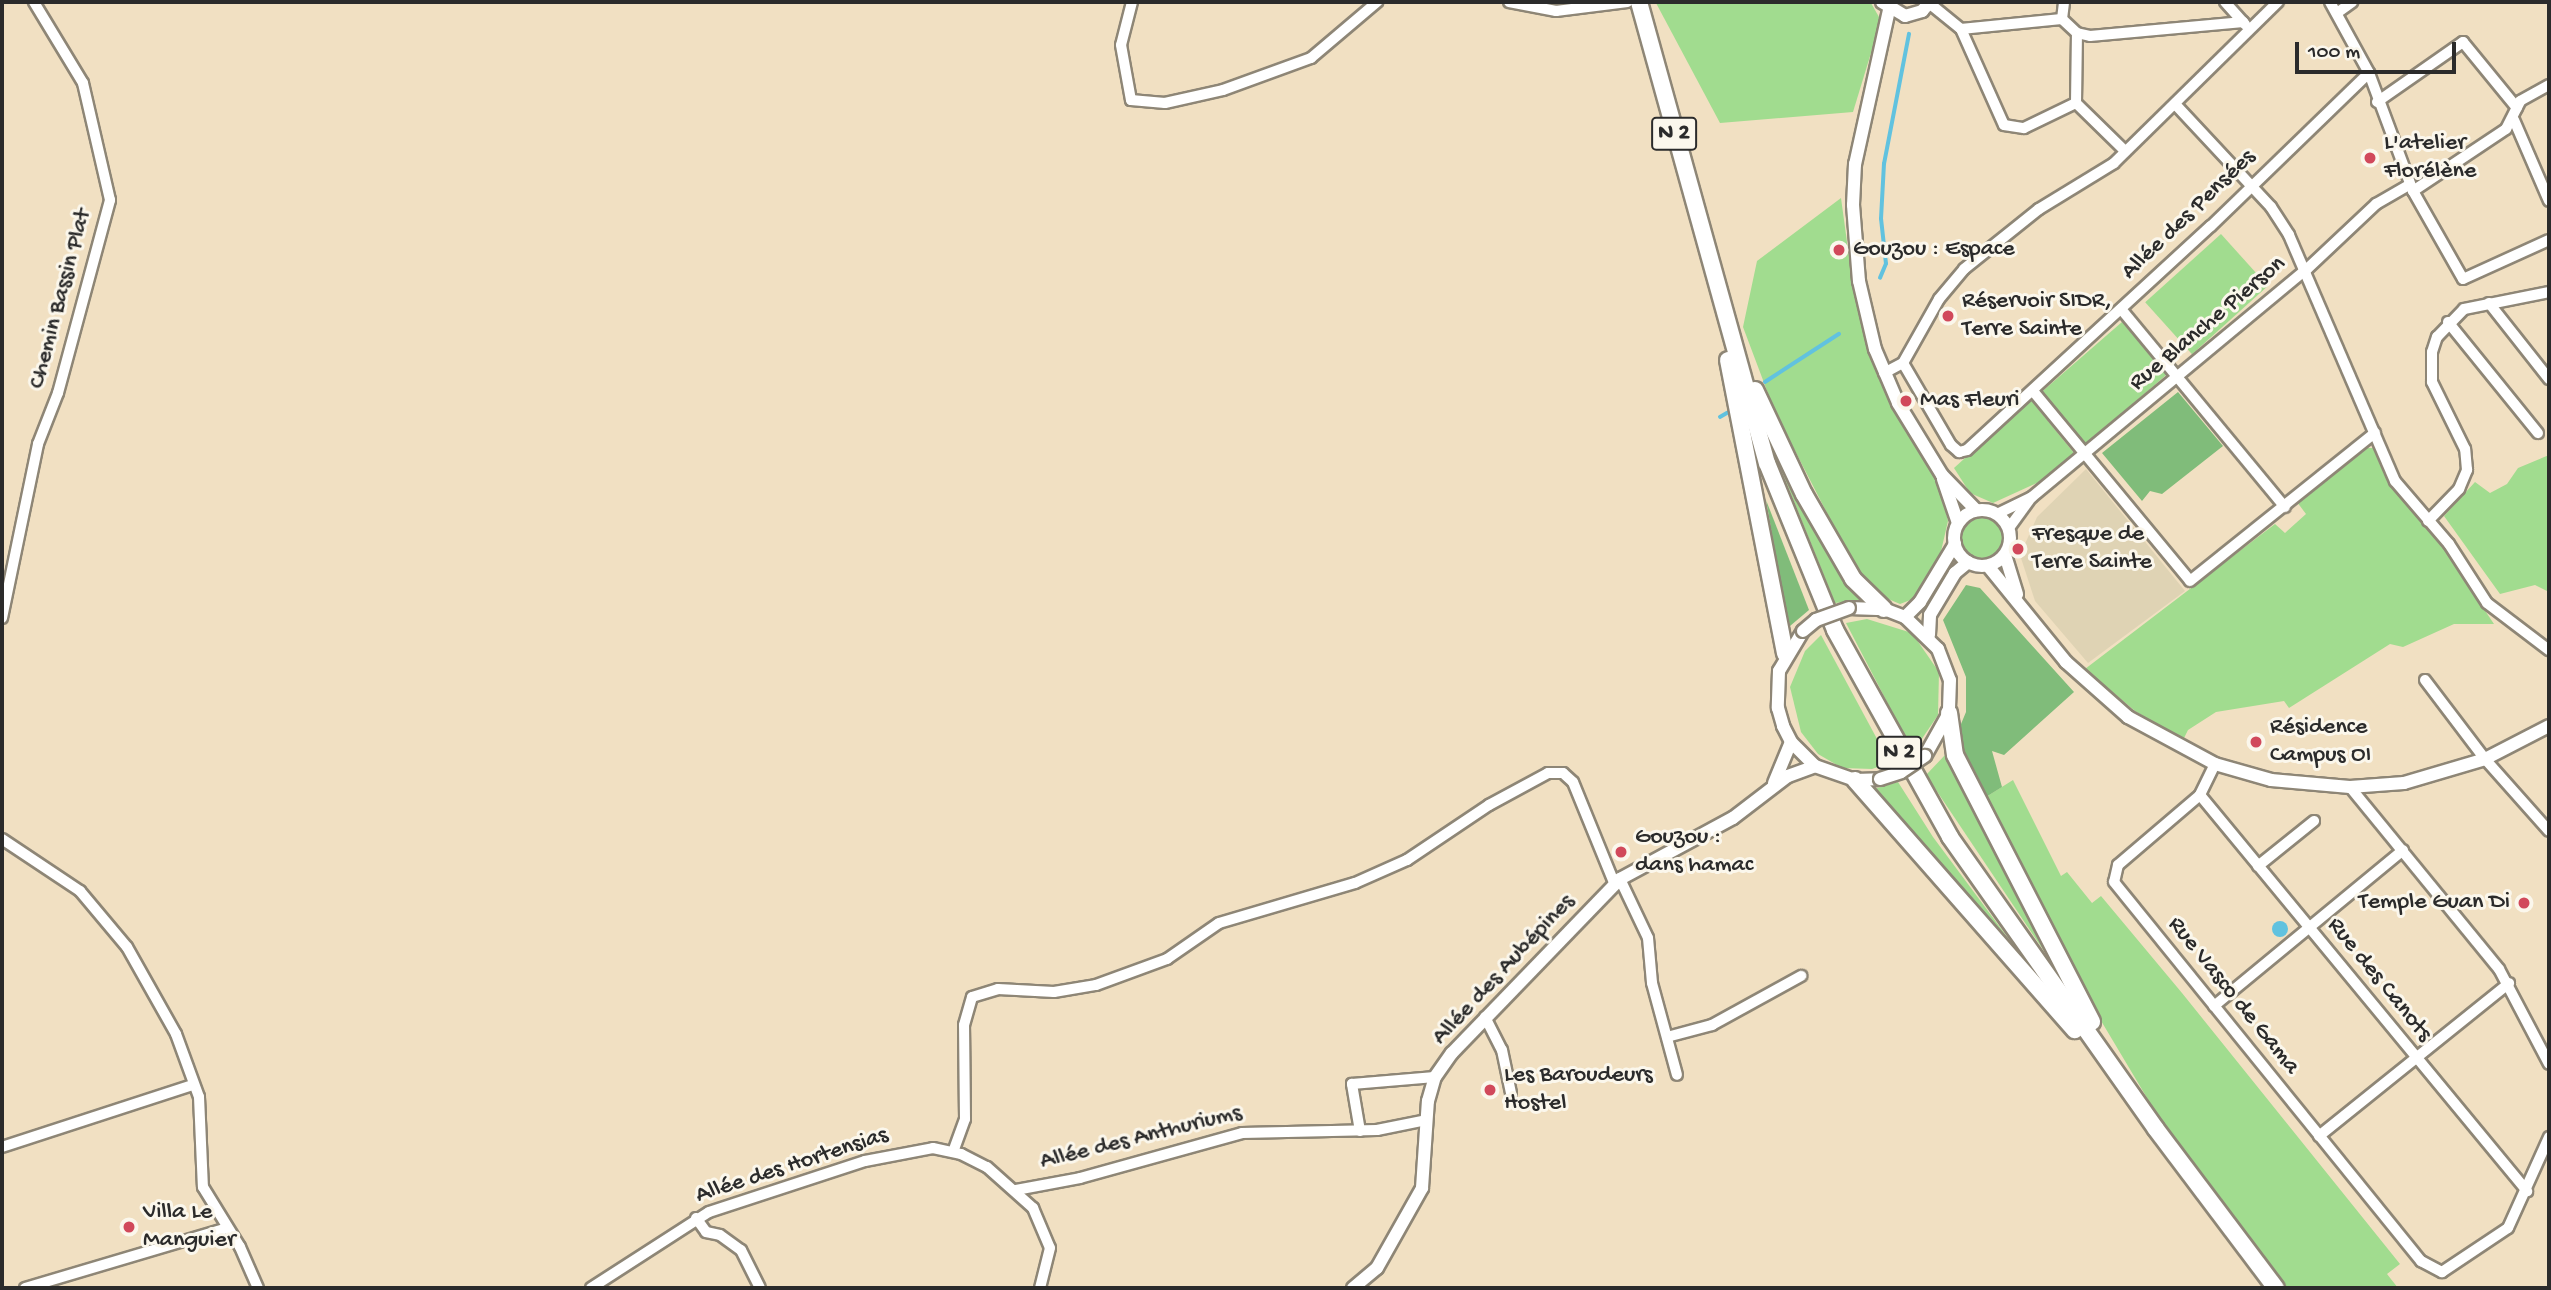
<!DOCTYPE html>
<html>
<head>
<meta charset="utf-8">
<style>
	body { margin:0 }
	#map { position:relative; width:2551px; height:1290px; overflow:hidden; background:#f1e0c2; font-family:"Gochi Hand",sans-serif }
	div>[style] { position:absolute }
	.built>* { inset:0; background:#dfd3b4 }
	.green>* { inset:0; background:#a1dc8f; transform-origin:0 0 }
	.round { border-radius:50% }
	.forest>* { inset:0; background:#80bc7a }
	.water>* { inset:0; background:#61c2df }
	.stream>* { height:3.5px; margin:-1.75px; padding:0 1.75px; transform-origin:1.75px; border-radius:1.75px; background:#61c2df }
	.roads { filter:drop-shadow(2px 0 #8e8676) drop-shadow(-2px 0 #8e8676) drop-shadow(0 2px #8e8676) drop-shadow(0 -2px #8e8676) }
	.minor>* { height:10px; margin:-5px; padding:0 5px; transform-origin:5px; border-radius:5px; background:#fff }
	.tertiary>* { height:12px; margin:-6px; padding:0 6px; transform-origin:6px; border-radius:6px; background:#fff }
	.tertiary>.ring { margin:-6px; padding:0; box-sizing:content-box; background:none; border:12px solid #fff; border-radius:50% }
	.primary>* { height:16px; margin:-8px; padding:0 8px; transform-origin:8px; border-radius:8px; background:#fff }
	.bridges { filter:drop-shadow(2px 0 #8e8676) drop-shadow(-2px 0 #8e8676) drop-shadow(0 2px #8e8676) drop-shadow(0 -2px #8e8676) }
	.tertiary-bridge>* { height:12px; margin:-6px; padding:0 6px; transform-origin:6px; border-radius:6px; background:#fff }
	.dots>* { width:19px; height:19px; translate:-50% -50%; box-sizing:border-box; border:4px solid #fbf7ec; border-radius:50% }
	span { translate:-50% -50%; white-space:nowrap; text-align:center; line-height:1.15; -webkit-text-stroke:6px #fbf7ec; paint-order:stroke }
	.shield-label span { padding:2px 5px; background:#fbf7ec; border:2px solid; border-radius:5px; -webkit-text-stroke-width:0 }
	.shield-label { font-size:23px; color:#2b2b2b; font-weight:700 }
	.poi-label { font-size:24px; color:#2b2b2b }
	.left { translate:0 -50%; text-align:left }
	.right { translate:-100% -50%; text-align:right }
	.street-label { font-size:24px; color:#2b2b2b }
	.frame { position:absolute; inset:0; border:4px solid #2b2b2b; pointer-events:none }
	.scale { position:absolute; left:2295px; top:42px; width:161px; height:32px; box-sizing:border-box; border:4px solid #2b2b2b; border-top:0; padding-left:9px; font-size:21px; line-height:24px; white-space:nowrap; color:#2b2b2b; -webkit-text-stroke:5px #fbf7ec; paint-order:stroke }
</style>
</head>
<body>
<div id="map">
	<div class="built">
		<i style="clip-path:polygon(2086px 469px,2185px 591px,2088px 663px,2035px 601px,2020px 555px,2037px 517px)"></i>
	</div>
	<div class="green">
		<i style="clip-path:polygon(1656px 3px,1871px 3px,1879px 17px,1878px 30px,1853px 112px,1720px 123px)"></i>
		<i style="clip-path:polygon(1841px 198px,1854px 293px,1868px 351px,1941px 490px,1948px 521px,1939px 560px,1913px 599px,1900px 604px,1872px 592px,1862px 581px,1775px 412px,1743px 327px,1757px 261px)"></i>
		<i style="left:2221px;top:234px;width:70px;height:102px;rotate:48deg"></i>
		<i style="left:2122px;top:322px;width:69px;height:107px;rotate:49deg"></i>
		<i style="clip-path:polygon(2030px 399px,2074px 453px,2041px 481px,1993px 503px,1970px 493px,1954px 468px)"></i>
		<i style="clip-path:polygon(2367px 448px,2373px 448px,2390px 484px,2431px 530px,2494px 624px,2454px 624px,2403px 647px,2390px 644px,2289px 708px,2284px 701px,2216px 712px,2188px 730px,2183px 740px,2135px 711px,2085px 669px,2275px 524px,2285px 533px,2306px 514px,2297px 502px)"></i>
		<i style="clip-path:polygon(1774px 452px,1839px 573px,1861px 600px,1835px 603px)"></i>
		<i style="clip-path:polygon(2549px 455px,2549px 592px,2535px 585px,2500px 594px,2444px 516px,2475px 482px,2490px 493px,2507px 484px,2518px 468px)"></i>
		<i class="round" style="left:1960px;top:515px;width:44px;height:44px"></i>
		<i style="clip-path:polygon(1867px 619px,1912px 633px,1939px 672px,1938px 715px,1913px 752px,1846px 623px)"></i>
		<i style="clip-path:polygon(1821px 635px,1890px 763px,1872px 769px,1842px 768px,1818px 754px,1801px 732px,1790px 687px,1805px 651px)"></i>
		<i style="clip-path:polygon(1946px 754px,2057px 964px,2054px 966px,1926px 775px)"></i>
		<i style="clip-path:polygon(2013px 780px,2061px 876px,2067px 872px,2092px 903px,2101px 896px,2182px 993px,2400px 1264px,2387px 1274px,2398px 1288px,2279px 1288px,2165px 1128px,2094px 1009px,1986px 797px)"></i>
		<i style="clip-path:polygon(1898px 782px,1933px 837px,2011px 942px,1870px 790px)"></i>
	</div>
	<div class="forest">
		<i style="clip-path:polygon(2178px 392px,2223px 446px,2162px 494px,2150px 491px,2142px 501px,2102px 453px)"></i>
		<i style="clip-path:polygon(1766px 500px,1809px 610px,1790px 626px,1781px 585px)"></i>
		<i style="clip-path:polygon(1966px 585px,1980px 588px,2074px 692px,2004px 755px,1992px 751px,2002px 787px,1986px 797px,1956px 736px,1966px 712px,1966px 677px,1943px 620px)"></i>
	</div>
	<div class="water">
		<i class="round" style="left:2272px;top:921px;width:16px;height:16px"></i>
	</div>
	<div class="stream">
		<i style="left:1880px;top:278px;width:15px;rotate:-67deg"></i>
		<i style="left:1886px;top:264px;width:45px;rotate:-96.3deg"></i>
		<i style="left:1881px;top:219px;width:55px;rotate:-86.9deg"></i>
		<i style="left:1884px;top:164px;width:132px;rotate:-79.1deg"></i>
		<i style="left:1765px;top:382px;width:88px;rotate:-33deg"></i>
		<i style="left:1720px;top:417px;width:8px;rotate:-30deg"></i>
	</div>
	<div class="roads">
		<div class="minor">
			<i style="left:1132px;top:2px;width:44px;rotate:104.3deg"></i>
			<i style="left:1121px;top:45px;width:56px;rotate:79.7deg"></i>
			<i style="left:1131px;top:100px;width:34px;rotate:5deg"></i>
			<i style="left:1165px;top:103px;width:59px;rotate:-12.6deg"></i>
			<i style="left:1223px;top:90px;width:94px;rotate:-20deg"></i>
			<i style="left:1311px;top:58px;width:87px;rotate:-40.3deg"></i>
			<i style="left:1509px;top:2px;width:48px;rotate:10.8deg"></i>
			<i style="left:1556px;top:11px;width:72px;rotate:-7.2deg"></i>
			<i style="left:2225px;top:2px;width:30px;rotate:48deg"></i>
			<i style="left:2330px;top:2px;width:81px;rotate:61.2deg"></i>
			<i style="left:2369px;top:73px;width:126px;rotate:69.6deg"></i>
			<i style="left:2413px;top:191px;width:101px;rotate:60.4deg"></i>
			<i style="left:2463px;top:279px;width:94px;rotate:-24.4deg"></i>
			<i style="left:1929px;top:3px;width:41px;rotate:39.1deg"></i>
			<i style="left:1961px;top:29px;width:101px;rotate:-5.7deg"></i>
			<i style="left:2062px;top:19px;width:21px;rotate:43deg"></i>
			<i style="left:2077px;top:33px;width:13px;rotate:13deg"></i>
			<i style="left:2090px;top:36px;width:154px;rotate:-5.2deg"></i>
			<i style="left:2337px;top:13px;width:19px;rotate:-36deg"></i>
			<i style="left:2062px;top:19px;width:17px;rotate:-83deg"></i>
			<i style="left:1961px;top:29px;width:105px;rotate:65.9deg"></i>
			<i style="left:2004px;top:125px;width:20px;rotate:9deg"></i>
			<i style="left:2024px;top:128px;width:58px;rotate:-25.7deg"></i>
			<i style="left:2076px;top:103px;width:69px;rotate:44.4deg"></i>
			<i style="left:2377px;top:102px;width:105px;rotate:-34.9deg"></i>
			<i style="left:2463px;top:42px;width:85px;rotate:50.7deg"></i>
			<i style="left:2076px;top:103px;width:70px;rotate:-89.2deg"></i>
			<i style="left:2175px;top:104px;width:141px;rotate:47deg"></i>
			<i style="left:2271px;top:207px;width:33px;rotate:57deg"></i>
			<i style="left:2289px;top:235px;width:268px;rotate:66.7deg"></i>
			<i style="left:2395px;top:481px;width:83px;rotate:49.4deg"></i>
			<i style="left:2449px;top:544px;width:70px;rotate:57.2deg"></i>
			<i style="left:2487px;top:603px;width:78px;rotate:37.2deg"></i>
			<i style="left:2514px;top:120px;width:88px;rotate:66.6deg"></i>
			<i style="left:2413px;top:191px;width:112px;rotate:-33.7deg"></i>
			<i style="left:2506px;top:129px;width:31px;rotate:-63deg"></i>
			<i style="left:2520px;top:101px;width:33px;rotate:-29deg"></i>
			<i style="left:2489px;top:303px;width:97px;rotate:51.7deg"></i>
			<i style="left:2121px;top:309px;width:257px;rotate:50.4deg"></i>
			<i style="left:2448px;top:322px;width:143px;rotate:51deg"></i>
			<i style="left:1903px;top:363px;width:95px;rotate:59.7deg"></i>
			<i style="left:1951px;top:445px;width:11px;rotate:41deg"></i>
			<i style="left:1959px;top:452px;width:8px;rotate:-14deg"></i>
			<i style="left:1967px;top:450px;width:331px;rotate:-42.6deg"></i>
			<i style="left:2211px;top:226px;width:220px;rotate:-44.1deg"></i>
			<i style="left:1884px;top:373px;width:21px;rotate:-28deg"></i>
			<i style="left:1903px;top:363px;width:73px;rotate:-60.6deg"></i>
			<i style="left:1939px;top:299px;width:39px;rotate:-50deg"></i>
			<i style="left:1964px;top:269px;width:96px;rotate:-38.7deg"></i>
			<i style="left:2039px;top:209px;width:88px;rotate:-31.5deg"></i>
			<i style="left:2114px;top:163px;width:230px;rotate:-44.5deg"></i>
			<i style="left:2033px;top:391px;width:246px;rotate:50.4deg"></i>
			<i style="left:2190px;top:581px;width:237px;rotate:-38.7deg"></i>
			<i style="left:1997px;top:514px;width:39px;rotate:-26deg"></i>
			<i style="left:2032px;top:497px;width:357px;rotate:-39.7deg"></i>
			<i style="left:2307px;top:269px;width:95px;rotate:-43.3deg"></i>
			<i style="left:2376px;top:204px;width:39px;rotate:-30deg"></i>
			<i style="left:2428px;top:521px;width:45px;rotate:-45.9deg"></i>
			<i style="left:2459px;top:489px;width:21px;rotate:-67deg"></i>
			<i style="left:2467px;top:470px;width:21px;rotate:-95deg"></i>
			<i style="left:2465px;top:449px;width:75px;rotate:-116.2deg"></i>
			<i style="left:2432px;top:382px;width:30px;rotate:-90deg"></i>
			<i style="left:2432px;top:352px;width:16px;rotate:-72deg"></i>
			<i style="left:2437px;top:337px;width:39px;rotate:-46deg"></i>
			<i style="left:2464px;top:309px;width:87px;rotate:-11.3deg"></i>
			<i style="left:2009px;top:528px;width:36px;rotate:-54deg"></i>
			<i style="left:2px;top:618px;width:178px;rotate:-78.3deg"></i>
			<i style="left:38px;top:444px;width:55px;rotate:-68.6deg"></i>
			<i style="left:58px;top:393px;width:200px;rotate:-74.9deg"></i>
			<i style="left:110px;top:200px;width:120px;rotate:-103deg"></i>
			<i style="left:83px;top:83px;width:95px;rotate:-121.2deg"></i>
			<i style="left:2425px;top:680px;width:99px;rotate:52.8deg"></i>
			<i style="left:2485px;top:759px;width:96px;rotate:48.4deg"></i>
			<i style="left:2215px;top:764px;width:34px;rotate:116deg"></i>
			<i style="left:2200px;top:795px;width:108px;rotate:139.5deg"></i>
			<i style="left:2118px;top:865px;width:17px;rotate:103deg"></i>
			<i style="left:2114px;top:882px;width:488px;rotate:51deg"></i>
			<i style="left:2421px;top:1261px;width:24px;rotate:28deg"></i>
			<i style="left:2442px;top:1272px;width:79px;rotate:-33.7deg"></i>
			<i style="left:2508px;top:1228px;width:100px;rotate:-65.7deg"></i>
			<i style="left:2350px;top:787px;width:235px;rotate:50.7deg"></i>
			<i style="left:2499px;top:969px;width:107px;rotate:62.2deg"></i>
			<i style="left:2200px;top:795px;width:514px;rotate:50.45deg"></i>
			<i style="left:2px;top:839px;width:94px;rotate:33.7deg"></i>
			<i style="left:80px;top:891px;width:73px;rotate:50deg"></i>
			<i style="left:127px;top:947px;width:100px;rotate:60.6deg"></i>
			<i style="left:176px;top:1034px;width:67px;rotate:69.9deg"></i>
			<i style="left:199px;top:1097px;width:90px;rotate:87.5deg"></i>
			<i style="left:203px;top:1187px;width:70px;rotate:58.3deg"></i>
			<i style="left:240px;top:1247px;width:45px;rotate:66.3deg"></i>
			<i style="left:2258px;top:866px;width:72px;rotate:-38.8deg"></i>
			<i style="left:1620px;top:879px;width:65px;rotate:64.6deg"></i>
			<i style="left:1648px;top:938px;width:45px;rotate:84.9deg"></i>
			<i style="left:1652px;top:983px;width:95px;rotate:74.8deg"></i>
			<i style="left:2214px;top:1006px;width:245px;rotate:-39.5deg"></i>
			<i style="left:1485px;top:1017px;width:37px;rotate:63deg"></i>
			<i style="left:1502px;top:1050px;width:44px;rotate:78.2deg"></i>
			<i style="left:1667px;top:1037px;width:47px;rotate:-14.9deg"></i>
			<i style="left:1712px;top:1025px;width:102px;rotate:-28.8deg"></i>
			<i style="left:1360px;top:1131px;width:48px;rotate:-99.7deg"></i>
			<i style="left:1352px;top:1084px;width:83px;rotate:-4.8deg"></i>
			<i style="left:2319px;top:1136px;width:244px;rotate:-38.8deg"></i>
			<i style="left:2px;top:1147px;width:201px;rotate:-18deg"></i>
			<i style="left:953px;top:1152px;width:35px;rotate:-70deg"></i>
			<i style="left:965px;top:1119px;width:94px;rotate:-90.6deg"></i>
			<i style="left:964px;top:1025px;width:29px;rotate:-74deg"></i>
			<i style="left:972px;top:997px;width:27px;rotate:-17deg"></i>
			<i style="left:998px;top:989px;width:56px;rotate:3.1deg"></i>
			<i style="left:1054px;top:992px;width:43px;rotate:-9.5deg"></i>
			<i style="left:1096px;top:985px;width:76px;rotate:-20.1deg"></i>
			<i style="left:1167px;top:959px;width:63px;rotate:-34.7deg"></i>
			<i style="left:1219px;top:923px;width:142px;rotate:-16.4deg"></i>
			<i style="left:1355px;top:883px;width:57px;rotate:-23.9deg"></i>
			<i style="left:1407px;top:860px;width:99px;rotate:-33.9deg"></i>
			<i style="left:1489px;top:805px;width:67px;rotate:-28.5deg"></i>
			<i style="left:1548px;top:773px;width:15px"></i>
			<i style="left:1563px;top:773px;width:13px;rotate:42deg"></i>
			<i style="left:1573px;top:782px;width:111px;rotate:67.8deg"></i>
			<i style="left:1016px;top:1190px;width:65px;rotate:-10.6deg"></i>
			<i style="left:1080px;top:1178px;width:168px;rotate:-15.5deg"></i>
			<i style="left:1242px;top:1133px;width:135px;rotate:-1.3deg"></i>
			<i style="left:1377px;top:1130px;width:50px;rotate:-11.5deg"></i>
			<i style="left:696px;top:1218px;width:17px;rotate:54deg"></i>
			<i style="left:706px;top:1232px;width:14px;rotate:12deg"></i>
			<i style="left:720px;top:1235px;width:26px;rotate:36deg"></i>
			<i style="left:741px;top:1250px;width:42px;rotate:63.4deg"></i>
			<i style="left:25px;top:1288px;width:211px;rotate:-16.5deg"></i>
			<i style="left:591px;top:1288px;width:140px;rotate:-32.8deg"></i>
			<i style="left:709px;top:1212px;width:164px;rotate:-18.1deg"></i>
			<i style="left:865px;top:1161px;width:69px;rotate:-10.8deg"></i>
			<i style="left:933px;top:1148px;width:29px;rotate:12deg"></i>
			<i style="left:961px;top:1154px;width:29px;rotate:27deg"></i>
			<i style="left:987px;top:1167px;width:62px;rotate:41.7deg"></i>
			<i style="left:1033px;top:1208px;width:43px;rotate:67deg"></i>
			<i style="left:1050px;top:1248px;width:41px;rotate:104deg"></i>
		</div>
		<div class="tertiary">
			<i style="left:1882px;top:2px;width:27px;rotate:31deg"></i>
			<i style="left:1905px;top:16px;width:18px;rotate:-16deg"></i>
			<i style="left:1922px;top:11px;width:12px;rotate:-48deg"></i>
			<i style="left:1889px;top:10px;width:158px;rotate:102.4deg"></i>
			<i style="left:1855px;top:164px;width:41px;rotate:92.8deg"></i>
			<i style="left:1853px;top:205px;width:76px;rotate:85.5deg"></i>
			<i style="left:1859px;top:281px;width:70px;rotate:76.8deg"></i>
			<i style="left:1875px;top:349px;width:59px;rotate:66.9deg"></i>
			<i style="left:1898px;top:403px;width:84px;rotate:58.6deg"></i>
			<i style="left:1942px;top:475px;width:49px;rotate:45.8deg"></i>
			<i style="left:1943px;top:479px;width:46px;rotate:71.2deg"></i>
			<i class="ring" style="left:1954px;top:510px;width:44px;height:44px"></i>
			<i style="left:2005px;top:555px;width:41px;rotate:72.9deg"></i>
			<i style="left:1988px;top:566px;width:124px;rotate:50.9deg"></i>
			<i style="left:2066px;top:662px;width:83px;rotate:41.6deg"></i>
			<i style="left:2128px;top:717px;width:99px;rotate:28.4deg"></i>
			<i style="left:2215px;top:764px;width:58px;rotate:15.9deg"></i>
			<i style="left:2271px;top:780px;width:79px;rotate:5.1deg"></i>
			<i style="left:2350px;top:787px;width:54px;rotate:-4.2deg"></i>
			<i style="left:2404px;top:783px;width:84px;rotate:-16.5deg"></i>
			<i style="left:2485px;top:759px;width:72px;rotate:-27.3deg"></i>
			<i style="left:1849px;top:608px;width:35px;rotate:2deg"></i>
			<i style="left:1884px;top:609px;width:22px;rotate:21deg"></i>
			<i style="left:1905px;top:617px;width:46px;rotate:44.1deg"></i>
			<i style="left:1938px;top:649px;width:33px;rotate:69deg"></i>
			<i style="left:1950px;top:680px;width:33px;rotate:92deg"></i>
			<i style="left:1949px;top:713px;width:49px;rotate:119.2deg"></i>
			<i style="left:1905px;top:617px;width:21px;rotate:-45deg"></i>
			<i style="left:1920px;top:602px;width:68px;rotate:-58.9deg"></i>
			<i style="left:1803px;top:631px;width:47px;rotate:121deg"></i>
			<i style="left:1779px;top:671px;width:37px;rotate:92deg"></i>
			<i style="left:1778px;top:708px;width:19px;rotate:74deg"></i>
			<i style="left:1783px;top:726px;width:18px;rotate:63deg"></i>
			<i style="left:1791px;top:742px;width:34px;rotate:45deg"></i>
			<i style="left:1815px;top:766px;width:42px;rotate:19.3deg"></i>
			<i style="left:1855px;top:780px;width:25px;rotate:-2deg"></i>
			<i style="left:1929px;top:635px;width:20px;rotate:-87deg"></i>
			<i style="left:1930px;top:615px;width:49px;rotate:-59.2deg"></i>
			<i style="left:1955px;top:573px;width:17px;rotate:-40deg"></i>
			<i style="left:1774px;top:783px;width:44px;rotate:-67.5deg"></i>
			<i style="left:1353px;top:1288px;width:31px;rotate:-40deg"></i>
			<i style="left:1377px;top:1268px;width:92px;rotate:-60.6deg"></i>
			<i style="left:1422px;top:1188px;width:87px;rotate:-86.1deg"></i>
			<i style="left:1428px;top:1101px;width:25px;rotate:-74deg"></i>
			<i style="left:1435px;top:1077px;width:29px;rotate:-55deg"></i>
			<i style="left:1452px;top:1053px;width:242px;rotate:-46deg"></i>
			<i style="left:1620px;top:879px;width:128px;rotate:-28.4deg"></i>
			<i style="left:1733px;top:818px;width:69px;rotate:-37.4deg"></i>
			<i style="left:1788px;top:776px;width:29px;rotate:-20deg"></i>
		</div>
		<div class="primary">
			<i style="left:1639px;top:2px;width:478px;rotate:74.5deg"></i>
			<i style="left:1767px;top:463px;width:180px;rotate:67.8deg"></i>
			<i style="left:1835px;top:630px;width:237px;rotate:60.9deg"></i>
			<i style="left:1950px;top:837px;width:357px;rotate:54.8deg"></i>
			<i style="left:2156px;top:1129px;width:199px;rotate:53deg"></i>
			<i style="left:1728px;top:360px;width:299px;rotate:79deg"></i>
			<i style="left:1755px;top:390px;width:115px;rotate:64.8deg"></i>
			<i style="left:1804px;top:494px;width:98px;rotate:60deg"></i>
			<i style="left:1853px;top:579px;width:43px;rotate:44.1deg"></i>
			<i style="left:1949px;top:713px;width:42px;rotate:81.9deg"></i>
			<i style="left:1955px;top:755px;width:300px;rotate:62.8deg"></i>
			<i style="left:1855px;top:780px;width:333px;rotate:48.7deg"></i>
		</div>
	</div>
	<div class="bridges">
		<div class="tertiary-bridge">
			<i style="left:1803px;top:631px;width:17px;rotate:-40deg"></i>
			<i style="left:1816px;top:620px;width:35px;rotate:-20deg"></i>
			<i style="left:1880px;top:779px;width:22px;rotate:-18deg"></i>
			<i style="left:1901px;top:772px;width:29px;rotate:-34deg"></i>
		</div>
	</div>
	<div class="dots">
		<i style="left:2370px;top:158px;background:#d1495b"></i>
		<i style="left:1839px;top:250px;background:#d1495b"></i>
		<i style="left:1948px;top:316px;background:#d1495b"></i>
		<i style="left:1906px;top:401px;background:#d1495b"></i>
		<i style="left:2018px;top:549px;background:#d1495b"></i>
		<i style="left:2256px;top:742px;background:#d1495b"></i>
		<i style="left:1621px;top:852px;background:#d1495b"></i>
		<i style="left:2524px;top:903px;background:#d1495b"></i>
		<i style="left:1490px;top:1090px;background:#d1495b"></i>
		<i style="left:129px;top:1227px;background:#d1495b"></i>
	</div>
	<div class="shield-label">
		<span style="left:1674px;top:134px">N 2</span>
		<span style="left:1899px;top:753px">N 2</span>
	</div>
	<div class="poi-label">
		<span class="left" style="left:2384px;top:158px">L'atelier<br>Florélène</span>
		<span class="left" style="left:1853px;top:250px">Gouzou : Espace</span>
		<span class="left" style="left:1962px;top:316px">Réservoir SIDR,<br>Terre Sainte</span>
		<span class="left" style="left:1920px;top:401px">Mas Fleuri</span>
		<span class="left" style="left:2032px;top:549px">Fresque de<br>Terre Sainte</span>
		<span class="left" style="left:2270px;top:742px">Résidence<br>Campus OI</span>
		<span class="left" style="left:1635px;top:852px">Gouzou :<br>dans hamac</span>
		<span class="right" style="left:2510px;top:903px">Temple Guan Di</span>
		<span class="left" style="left:1504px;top:1090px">Les Baroudeurs<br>Hostel</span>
		<span class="left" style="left:143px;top:1227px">Villa Le<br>Manguier</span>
	</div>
	<div class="street-label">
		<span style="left:2189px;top:215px;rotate:-44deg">Allée des Pensées</span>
		<span style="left:61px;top:299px;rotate:-75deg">Chemin Bassin Plat</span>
		<span style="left:2208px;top:324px;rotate:-40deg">Rue Blanche Pierson</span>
		<span style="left:1504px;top:970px;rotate:-47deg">Allée des Aubépines</span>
		<span style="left:2379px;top:980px;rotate:51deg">Rue des Canots</span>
		<span style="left:2233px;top:996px;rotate:51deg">Rue Vasco de Gama</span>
		<span style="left:1141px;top:1138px;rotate:-14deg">Allée des Anthuriums</span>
		<span style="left:792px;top:1166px;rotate:-18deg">Allée des Hortensias</span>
	</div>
	<div class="frame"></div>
	<div class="scale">100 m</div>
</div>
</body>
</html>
